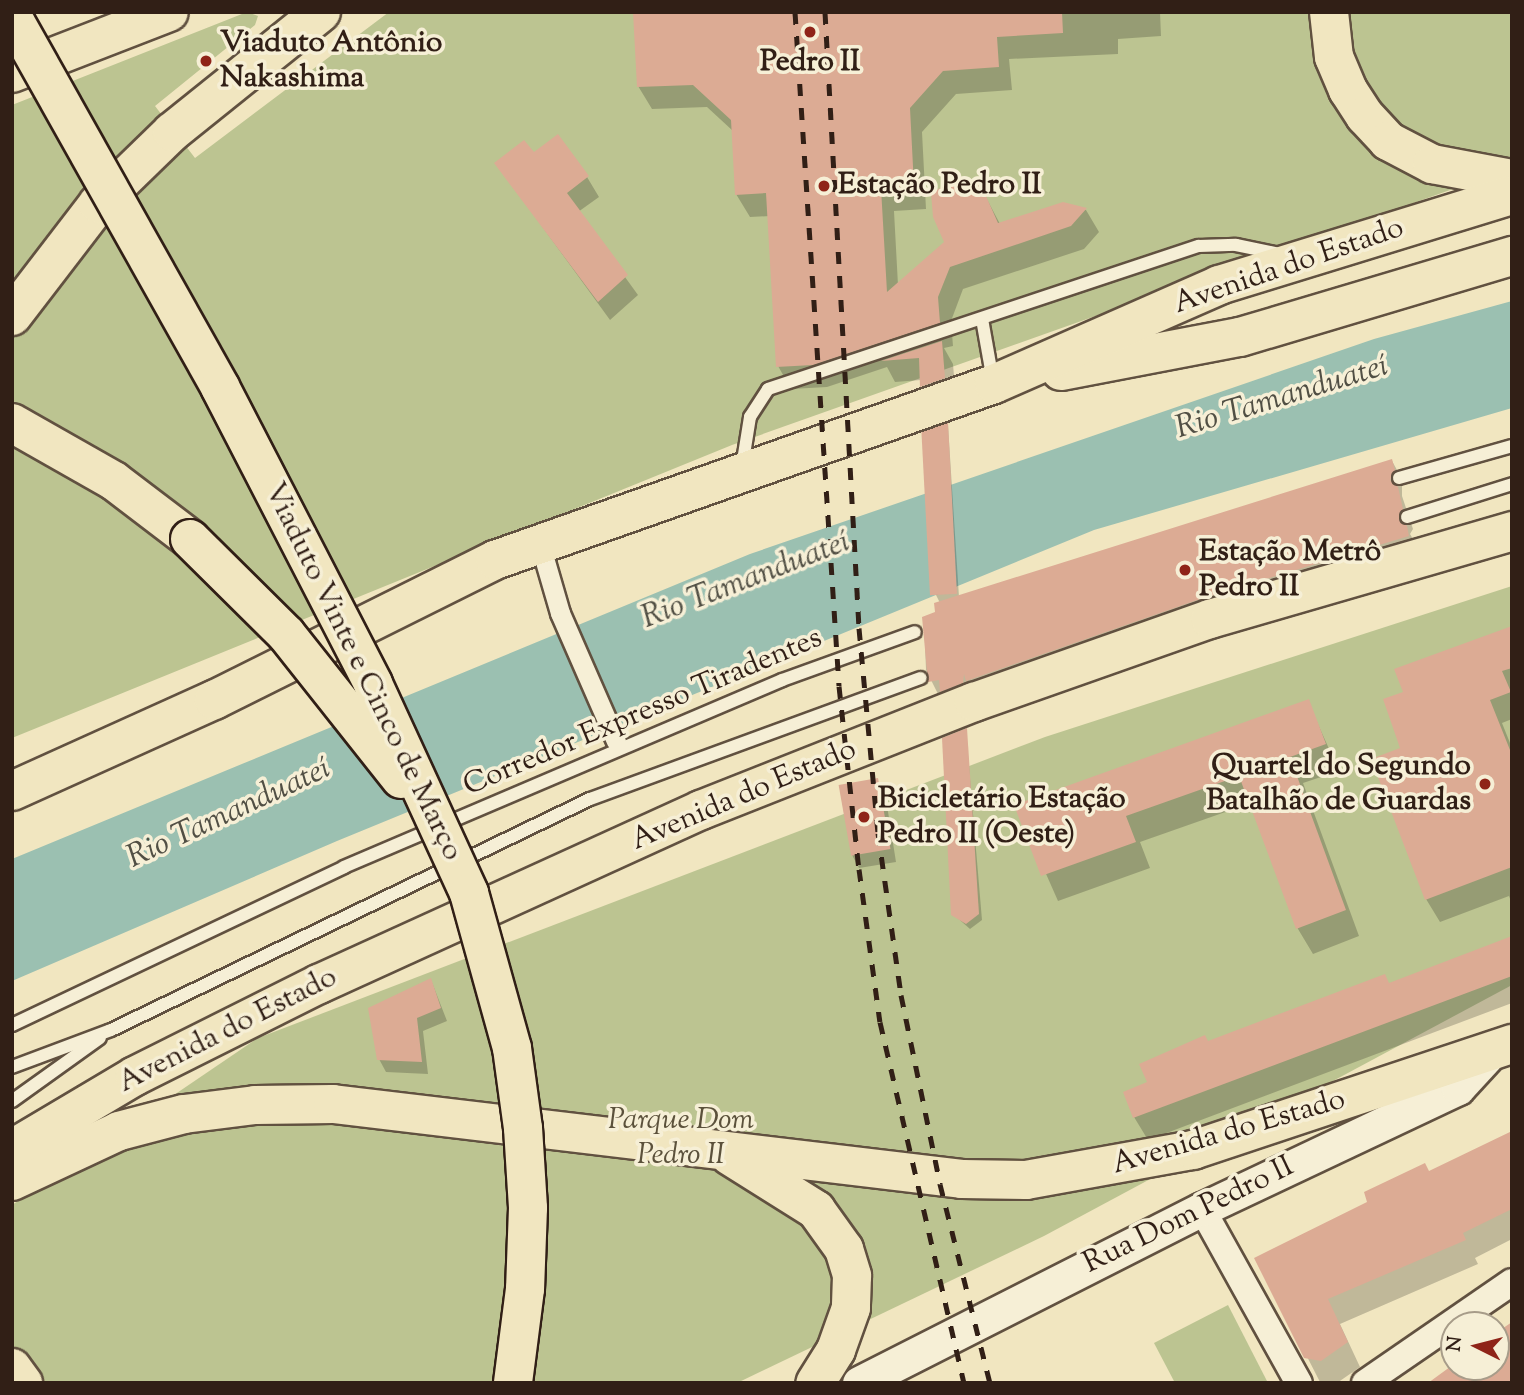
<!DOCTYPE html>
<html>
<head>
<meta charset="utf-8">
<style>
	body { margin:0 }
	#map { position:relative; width:1524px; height:1395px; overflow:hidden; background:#f1e6c0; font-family:"Sorts Mill Goudy",serif }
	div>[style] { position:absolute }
	.green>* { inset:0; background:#bcc491 }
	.water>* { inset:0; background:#9bc0b1 }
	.shadow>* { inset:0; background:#0003 }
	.building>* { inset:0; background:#dcab94; transform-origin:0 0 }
	.roads { filter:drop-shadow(2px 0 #615140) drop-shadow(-2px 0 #615140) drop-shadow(0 2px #615140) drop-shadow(0 -2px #615140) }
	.service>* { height:12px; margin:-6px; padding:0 6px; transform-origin:6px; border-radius:6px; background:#f6efd6 }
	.pedestrian>* { height:19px; margin:-9.5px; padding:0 9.5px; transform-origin:9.5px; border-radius:9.5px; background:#f6efd6 }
	.minor>* { height:26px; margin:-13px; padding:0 13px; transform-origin:13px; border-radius:13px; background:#f6efd6 }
	.tertiary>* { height:33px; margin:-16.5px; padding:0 16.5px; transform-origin:16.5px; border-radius:16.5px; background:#f6efd6 }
	.primary>* { height:38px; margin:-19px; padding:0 19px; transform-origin:19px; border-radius:19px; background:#f1e6c0 }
	.trunk>* { height:38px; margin:-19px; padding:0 19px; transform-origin:19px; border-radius:19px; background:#f1e6c0 }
	.rail>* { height:5px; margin-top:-2.5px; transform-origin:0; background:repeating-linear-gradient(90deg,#311f16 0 12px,transparent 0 24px) }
	.bridges { filter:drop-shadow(2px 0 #311f16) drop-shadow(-2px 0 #311f16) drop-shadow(0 2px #311f16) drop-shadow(0 -2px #311f16) }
	.primary-bridge>* { height:38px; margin:-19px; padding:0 19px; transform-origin:19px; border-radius:19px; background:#f1e6c0 }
	.dots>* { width:19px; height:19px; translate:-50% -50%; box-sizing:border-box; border:4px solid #f6efd6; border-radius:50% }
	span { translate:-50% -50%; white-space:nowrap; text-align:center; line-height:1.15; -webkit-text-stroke:7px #f6efd6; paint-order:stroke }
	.poi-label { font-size:30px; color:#311f16; font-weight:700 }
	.left { translate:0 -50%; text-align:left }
	.right { translate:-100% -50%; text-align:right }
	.street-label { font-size:30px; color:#311f16 }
	.park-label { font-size:30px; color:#5b513b; font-style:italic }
	.water-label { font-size:32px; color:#514f44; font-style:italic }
	.frame { position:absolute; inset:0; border:14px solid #311f16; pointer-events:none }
	.north { position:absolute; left:1440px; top:1311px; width:70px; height:70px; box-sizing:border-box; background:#f6efd6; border:2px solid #a79c89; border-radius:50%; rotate:276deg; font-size:19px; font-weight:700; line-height:28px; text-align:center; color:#311f16 }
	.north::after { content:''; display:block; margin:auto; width:24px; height:32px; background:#8f2418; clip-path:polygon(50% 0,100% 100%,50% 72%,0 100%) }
</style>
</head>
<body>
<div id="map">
	<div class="green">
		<i style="clip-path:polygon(247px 12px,258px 16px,255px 25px,155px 106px,195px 158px,389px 12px,1512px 12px,1512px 168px,732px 445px,12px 738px,12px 105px)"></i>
		<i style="clip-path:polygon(1512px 586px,1512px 985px,1044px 1236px,737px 1383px,12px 1383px,12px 1205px,258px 1038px,1045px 737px)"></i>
		<i style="clip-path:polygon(1228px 1305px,1268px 1383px,1175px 1383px,1154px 1343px)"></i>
	</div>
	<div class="water">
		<i style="clip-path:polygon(1512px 301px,1512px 408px,1094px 530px,337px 841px,12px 981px,12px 859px,750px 554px,1374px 339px)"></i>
	</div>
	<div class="shadow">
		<i style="clip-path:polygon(635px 12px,1160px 12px,1161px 36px,1118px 39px,1118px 54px,1009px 59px,1012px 90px,956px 94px,922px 132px,926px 209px,894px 211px,898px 285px,947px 242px,981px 188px,1000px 224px,1063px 204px,1086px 210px,1099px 232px,1084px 249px,963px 289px,951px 321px,953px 346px,944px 348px,953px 364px,956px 400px,934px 408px,921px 380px,895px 382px,887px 367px,827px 387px,791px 389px,778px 366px,770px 216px,750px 217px,736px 194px,733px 131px,707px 107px,652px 109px,638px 86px)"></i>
		<i style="clip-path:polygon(533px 155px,587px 177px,599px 197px,578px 212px,638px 295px,610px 320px,496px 163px)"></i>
		<i style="clip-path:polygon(948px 425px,959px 597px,1392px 461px,1402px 479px,1402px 496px,1413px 529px,1410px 534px,1417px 546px,941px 700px,926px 670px,924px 618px,937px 613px,940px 603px,936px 595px)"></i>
		<i style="clip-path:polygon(1512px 628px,1512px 719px,1502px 723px,1512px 748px,1512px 904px,1509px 896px,1440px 922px,1426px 899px,1402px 749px,1405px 693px)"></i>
		<i style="clip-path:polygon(1308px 702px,1339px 771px,1303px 783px,1359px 936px,1313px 954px,1298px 929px,1251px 803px,1140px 842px,1150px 868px,1058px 901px,1016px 806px)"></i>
		<i style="clip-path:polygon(966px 731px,982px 920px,970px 929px,953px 914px)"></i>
		<i style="clip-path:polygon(877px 780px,885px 793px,896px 862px,859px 868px,852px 855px,840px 786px)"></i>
		<i style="clip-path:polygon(1512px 938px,1512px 1003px,1148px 1140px,1134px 1117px,1149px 1083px,1208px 1043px,1389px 985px)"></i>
		<i style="clip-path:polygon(431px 980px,447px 1021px,423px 1031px,428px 1074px,386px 1072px,379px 1059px)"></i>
		<i style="clip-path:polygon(1512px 1133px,1512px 1239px,1475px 1258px,1478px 1264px,1340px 1324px,1360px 1367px,1337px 1383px,1320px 1382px,1257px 1259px)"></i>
	</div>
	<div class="building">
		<i style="clip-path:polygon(633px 12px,1062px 12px,1063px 33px,997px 37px,999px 67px,943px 71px,910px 108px,914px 186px,881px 188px,887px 292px,944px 242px,933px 217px,931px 193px,951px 182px,965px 180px,982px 187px,998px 223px,1063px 202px,1087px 208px,1071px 226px,950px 267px,938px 297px,940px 323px,813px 365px,776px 367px,766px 193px,735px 195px,731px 120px,693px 85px,637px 87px)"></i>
		<i style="clip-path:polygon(558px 134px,589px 176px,567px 193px,628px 275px,598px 302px,494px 163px,524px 140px,534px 152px)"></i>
		<i style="clip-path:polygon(942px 341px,945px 378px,920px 387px,919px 358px,881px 361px)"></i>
		<i style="left:948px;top:423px;width:171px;height:27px;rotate:87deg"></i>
		<i style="clip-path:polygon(1392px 459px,1395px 470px,1390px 480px,1398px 487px,1403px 509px,1399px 519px,1407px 526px,1409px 536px,1203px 598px,966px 681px,964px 674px,963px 683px,940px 692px,939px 680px,928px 682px,922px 617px,935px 612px,934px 603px)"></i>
		<i style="clip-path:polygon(1512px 626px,1512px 668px,1502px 671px,1511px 692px,1490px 700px,1512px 755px,1512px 867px,1425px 900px,1371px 759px,1400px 748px,1383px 699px,1403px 692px,1394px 669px)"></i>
		<i style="clip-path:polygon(1309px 699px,1326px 744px,1290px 757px,1346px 910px,1296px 929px,1239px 776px,1126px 816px,1136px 842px,1041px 876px,1014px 805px)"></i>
		<i style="clip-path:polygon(967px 728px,979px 914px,966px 924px,951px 915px,942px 738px)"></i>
		<i style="left:878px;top:778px;width:72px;height:40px;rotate:80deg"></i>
		<i style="clip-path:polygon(1512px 936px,1512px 976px,1133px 1118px,1123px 1092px,1147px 1082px,1139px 1064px,1205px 1035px,1208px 1041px,1385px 974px,1389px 983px)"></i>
		<i style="clip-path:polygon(431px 978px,441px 1008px,417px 1018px,422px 1062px,377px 1060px,368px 1008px)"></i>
		<i style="clip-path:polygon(1512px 1131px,1512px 1209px,1463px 1233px,1466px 1240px,1328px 1299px,1348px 1342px,1321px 1361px,1304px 1358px,1254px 1258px,1367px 1202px,1364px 1192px,1425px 1163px,1429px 1171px)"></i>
		<i style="clip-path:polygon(1512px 1322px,1512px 1383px,1428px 1383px,1454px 1364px,1496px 1367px,1496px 1333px)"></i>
	</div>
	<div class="roads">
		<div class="service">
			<i style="left:982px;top:319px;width:63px;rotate:79.9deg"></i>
			<i style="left:742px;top:467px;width:51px;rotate:-80.9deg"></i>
			<i style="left:750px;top:417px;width:33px;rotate:-57deg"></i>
			<i style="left:768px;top:389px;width:454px;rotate:-18.4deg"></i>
			<i style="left:1199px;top:246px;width:37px;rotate:-2deg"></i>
			<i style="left:1236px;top:245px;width:45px;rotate:11.6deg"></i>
			<i style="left:1399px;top:478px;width:117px;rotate:-15.8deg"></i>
			<i style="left:1407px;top:517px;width:110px;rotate:-17.4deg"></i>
			<i style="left:12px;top:1025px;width:368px;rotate:-25.4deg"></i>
			<i style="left:344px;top:867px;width:476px;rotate:-23.1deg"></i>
			<i style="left:782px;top:680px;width:141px;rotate:-19.8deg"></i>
			<i style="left:12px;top:1067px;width:106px;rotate:-20.5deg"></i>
			<i style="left:111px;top:1030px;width:532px;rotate:-25.75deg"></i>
			<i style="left:590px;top:799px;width:352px;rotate:-20.1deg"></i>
			<i style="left:12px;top:1101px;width:108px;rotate:-35.6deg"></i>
		</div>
		<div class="pedestrian">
			<i style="left:540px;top:544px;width:72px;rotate:73.8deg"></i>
			<i style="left:560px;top:613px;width:140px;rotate:66.4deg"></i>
		</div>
		<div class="minor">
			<i style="left:1202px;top:1209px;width:199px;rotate:60.9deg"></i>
			<i style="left:1365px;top:1383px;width:178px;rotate:-34.5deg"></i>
		</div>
		<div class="tertiary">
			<i style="left:859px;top:1383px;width:385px;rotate:-26.9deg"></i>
			<i style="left:1202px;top:1209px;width:283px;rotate:-25.3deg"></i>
			<i style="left:1458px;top:1088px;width:50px;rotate:-47.4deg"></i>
		</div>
		<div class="primary">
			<i style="left:12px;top:73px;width:168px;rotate:-21.2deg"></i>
			<i style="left:12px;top:316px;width:141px;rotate:-52.5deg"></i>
			<i style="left:98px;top:204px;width:103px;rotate:-44.2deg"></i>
			<i style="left:172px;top:132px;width:191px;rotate:-38.8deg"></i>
			<i style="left:12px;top:423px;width:117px;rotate:29.6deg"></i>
			<i style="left:114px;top:481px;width:96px;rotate:37.3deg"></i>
			<i style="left:730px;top:1156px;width:102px;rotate:32.1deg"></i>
			<i style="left:816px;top:1210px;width:48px;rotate:54.3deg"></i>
			<i style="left:844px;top:1249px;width:28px;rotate:73deg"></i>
			<i style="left:852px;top:1276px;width:32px;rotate:92deg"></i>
			<i style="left:851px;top:1308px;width:45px;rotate:109.7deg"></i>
			<i style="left:836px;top:1350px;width:39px;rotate:122deg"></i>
			<i style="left:12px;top:1181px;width:118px;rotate:-25deg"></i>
			<i style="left:119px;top:1131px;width:67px;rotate:-14.7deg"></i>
			<i style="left:184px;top:1114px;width:72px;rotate:-7.2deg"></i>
			<i style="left:255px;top:1105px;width:78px;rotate:-0.7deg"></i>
			<i style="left:333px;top:1104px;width:633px;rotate:6.8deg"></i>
			<i style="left:962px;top:1179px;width:64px;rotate:0.9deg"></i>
			<i style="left:1026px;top:1180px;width:170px;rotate:-10.2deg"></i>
			<i style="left:1193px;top:1150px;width:336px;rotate:-18.4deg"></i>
			<i style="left:12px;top:1368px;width:19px;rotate:54deg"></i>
		</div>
		<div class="trunk">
			<i style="left:1329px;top:12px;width:45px;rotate:83.7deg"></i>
			<i style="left:1334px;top:57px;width:36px;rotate:67deg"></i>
			<i style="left:1348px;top:90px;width:31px;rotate:57deg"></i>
			<i style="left:1365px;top:116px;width:34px;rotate:47deg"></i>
			<i style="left:1388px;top:141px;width:50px;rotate:27.6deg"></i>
			<i style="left:1432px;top:164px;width:81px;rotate:10.6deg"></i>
			<i style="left:1061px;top:371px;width:182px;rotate:-10.8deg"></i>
			<i style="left:1240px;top:337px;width:284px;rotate:-16.6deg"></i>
			<i style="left:12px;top:791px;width:222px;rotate:-24.3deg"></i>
			<i style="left:214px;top:700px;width:314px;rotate:-26.5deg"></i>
			<i style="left:495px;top:560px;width:529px;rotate:-19.43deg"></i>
			<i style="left:994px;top:384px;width:246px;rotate:-23.7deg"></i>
			<i style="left:1219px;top:285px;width:307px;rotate:-17.1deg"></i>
			<i style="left:12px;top:1149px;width:143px;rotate:-30.7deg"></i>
			<i style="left:135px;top:1076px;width:206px;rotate:-26.6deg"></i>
			<i style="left:319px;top:984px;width:420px;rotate:-24.5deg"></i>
			<i style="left:701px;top:810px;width:294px;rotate:-21.6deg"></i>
			<i style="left:974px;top:702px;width:250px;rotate:-19.4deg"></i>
			<i style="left:1210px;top:619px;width:315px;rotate:-16.2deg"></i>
		</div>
	</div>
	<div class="rail">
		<i style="left:795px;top:12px;width:675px;rotate:86.26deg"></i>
		<i style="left:839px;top:686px;width:184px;rotate:83.8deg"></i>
		<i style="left:859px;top:869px;width:154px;rotate:82.2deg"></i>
		<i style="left:880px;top:1022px;width:371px;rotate:76.9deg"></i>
		<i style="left:825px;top:12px;width:617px;rotate:86.84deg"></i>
		<i style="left:859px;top:628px;width:206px;rotate:84.7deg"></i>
		<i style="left:878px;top:833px;width:164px;rotate:81.9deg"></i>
		<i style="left:901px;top:995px;width:193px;rotate:78.3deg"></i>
		<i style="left:940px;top:1184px;width:205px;rotate:75.9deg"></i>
	</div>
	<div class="bridges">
		<div class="primary-bridge">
			<i style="left:12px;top:16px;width:425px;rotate:60.7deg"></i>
			<i style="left:220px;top:387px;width:334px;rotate:62.7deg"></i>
			<i style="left:373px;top:684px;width:230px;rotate:65.3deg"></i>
			<i style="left:469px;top:893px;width:161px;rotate:74.5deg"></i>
			<i style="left:512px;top:1048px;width:81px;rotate:82.2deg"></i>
			<i style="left:523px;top:1128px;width:80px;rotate:86.4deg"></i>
			<i style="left:528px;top:1208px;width:81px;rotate:92.1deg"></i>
			<i style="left:525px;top:1289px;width:95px;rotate:97.3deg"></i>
			<i style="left:190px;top:539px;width:135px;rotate:44.7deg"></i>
			<i style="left:286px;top:634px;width:185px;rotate:51.6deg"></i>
		</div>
	</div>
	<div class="dots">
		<i style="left:810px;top:32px;background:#8f2418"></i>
		<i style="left:206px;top:61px;background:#8f2418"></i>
		<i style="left:824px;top:186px;background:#8f2418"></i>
		<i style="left:1185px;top:570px;background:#8f2418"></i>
		<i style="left:1485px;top:784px;background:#8f2418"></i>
		<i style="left:864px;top:817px;background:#8f2418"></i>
	</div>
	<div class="poi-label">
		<span class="left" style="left:220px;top:61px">Viaduto Antônio<br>Nakashima</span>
		<span style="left:810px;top:63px">Pedro II</span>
		<span class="left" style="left:838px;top:186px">Estação Pedro II</span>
		<span class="left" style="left:1199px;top:570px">Estação Metrô<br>Pedro II</span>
		<span class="right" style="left:1471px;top:784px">Quartel do Segundo<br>Batalhão de Guardas</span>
		<span class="left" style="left:878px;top:817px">Bicicletário Estação<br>Pedro II (Oeste)</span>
	</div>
	<div class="street-label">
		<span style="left:1289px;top:267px;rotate:-19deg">Avenida do Estado</span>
		<span style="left:362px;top:672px;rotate:64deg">Viaduto Vinte e Cinco de Março</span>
		<span style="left:643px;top:713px;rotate:-23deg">Corredor Expresso Tiradentes</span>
		<span style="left:744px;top:796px;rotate:-23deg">Avenida do Estado</span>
		<span style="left:228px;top:1031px;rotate:-27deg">Avenida do Estado</span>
		<span style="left:1229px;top:1133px;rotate:-16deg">Avenida do Estado</span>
		<span style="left:1189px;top:1216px;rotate:-26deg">Rua Dom Pedro II</span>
	</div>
	<div class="park-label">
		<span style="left:681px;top:1138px">Parque Dom<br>Pedro II</span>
	</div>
	<div class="water-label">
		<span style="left:1282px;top:398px;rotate:-17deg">Rio Tamanduateí</span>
		<span style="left:746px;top:581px;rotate:-21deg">Rio Tamanduateí</span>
		<span style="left:229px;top:814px;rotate:-25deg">Rio Tamanduateí</span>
	</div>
	<div class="frame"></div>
	<div class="north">N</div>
</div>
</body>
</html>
